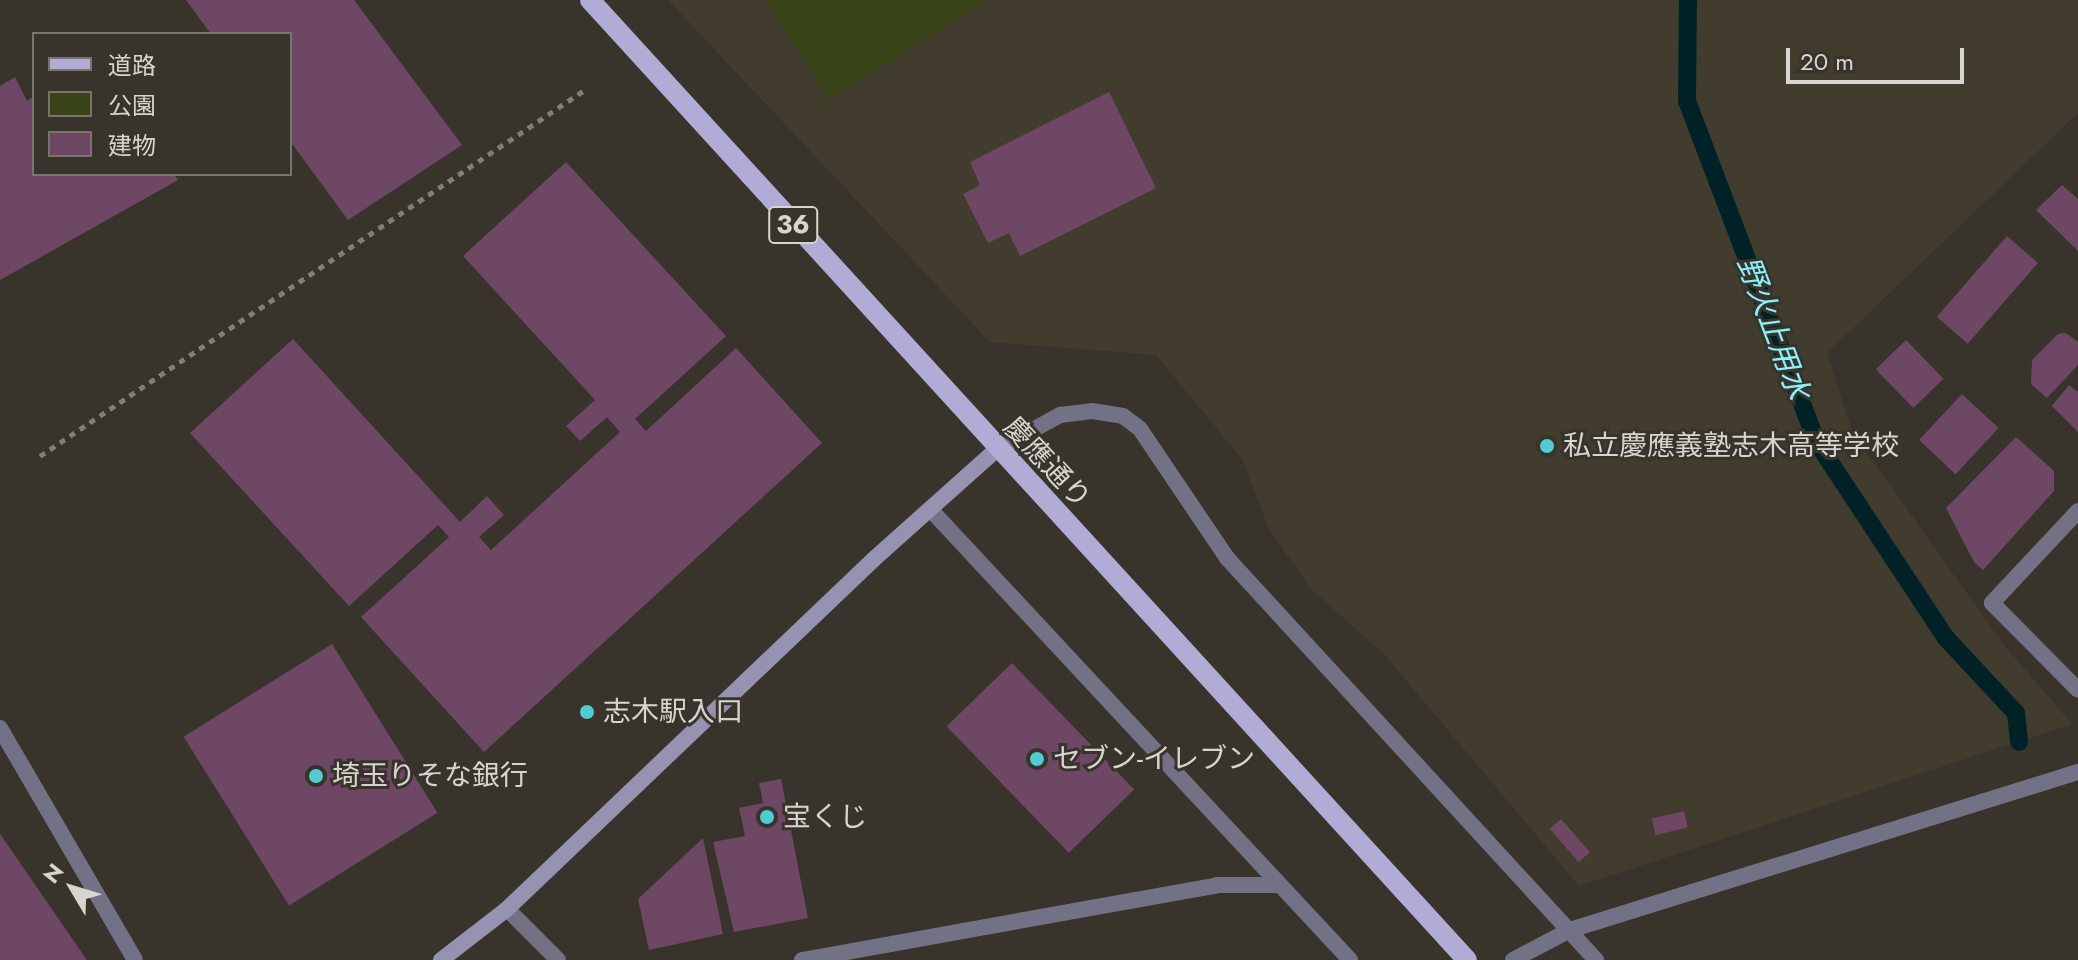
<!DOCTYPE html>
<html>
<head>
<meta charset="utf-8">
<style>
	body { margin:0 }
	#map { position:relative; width:2078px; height:960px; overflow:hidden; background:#38342c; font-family:Jost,"Noto Sans JP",sans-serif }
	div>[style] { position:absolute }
	.built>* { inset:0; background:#413c2d }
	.green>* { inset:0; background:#394518 }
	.stream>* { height:18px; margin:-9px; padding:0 9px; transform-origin:9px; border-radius:9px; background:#002226 }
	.building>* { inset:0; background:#6e4765; transform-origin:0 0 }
	.path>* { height:5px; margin-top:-2.5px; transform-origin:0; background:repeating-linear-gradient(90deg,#817e77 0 6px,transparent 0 12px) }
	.street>* { height:16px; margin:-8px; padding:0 8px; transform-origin:8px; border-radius:8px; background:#737185 }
	.secondary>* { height:16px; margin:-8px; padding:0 8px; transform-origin:8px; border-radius:8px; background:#9692b2 }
	.primary>* { height:20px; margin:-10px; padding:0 10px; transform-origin:10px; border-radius:10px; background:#b1acd5 }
	.dots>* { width:22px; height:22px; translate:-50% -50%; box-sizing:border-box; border:4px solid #38342c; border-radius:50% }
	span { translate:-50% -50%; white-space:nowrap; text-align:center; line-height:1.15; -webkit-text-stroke:6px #38342c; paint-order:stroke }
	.shield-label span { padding:2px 6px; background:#38342c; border:2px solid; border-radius:6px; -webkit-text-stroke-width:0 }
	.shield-label { font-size:26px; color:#d7d5cf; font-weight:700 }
	.poi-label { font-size:28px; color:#d7d5cf }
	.left { translate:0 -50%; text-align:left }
	.street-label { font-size:28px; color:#d7d5cf }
	.water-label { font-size:30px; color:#89f2fc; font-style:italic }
	.legend { position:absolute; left:32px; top:32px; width:260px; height:144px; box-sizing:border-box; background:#38342c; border:2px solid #78746d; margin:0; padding:10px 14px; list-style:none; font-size:24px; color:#d7d5cf }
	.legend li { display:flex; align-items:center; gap:16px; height:40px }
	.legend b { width:40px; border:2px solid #78746d }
	.north { position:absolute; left:32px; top:848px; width:80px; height:80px; -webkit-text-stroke:6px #38342c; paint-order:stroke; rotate:308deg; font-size:22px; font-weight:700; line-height:32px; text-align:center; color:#d7d5cf }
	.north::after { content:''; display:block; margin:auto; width:28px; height:36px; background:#d7d5cf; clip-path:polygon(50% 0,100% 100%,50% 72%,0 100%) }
	.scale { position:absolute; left:1786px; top:48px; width:178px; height:36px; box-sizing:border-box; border:4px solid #d7d5cf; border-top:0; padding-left:10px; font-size:24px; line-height:28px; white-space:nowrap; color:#d7d5cf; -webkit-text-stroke:6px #38342c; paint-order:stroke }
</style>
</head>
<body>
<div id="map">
	<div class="built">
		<i style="clip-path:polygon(668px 0,2078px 0,2078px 113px,1827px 353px,1853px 433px,2003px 644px,2072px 724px,1579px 886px,1384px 654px,1312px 590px,1269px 529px,1242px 459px,1156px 355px,990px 342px)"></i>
	</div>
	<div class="green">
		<i style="clip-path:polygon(766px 0,987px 0,829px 100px)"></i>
	</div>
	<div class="stream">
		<i style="left:1688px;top:0;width:101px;rotate:90.6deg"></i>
		<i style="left:1687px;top:101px;width:364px;rotate:69.2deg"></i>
		<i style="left:1816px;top:441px;width:236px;rotate:56.6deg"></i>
		<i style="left:1946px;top:638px;width:103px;rotate:47deg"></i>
		<i style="left:2016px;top:713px;width:29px;rotate:84deg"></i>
	</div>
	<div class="building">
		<i style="clip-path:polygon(186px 0,354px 0,462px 145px,348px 220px,290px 141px,290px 34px,211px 34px)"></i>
		<i style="clip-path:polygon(15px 77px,27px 101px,34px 96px,34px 174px,174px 174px,178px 180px,0 280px,0 86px)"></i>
		<i style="clip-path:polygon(1109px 92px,1156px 188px,1020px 256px,1009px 233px,988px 243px,963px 194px,980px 185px,970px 162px)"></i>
		<i style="clip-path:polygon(566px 162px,726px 336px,635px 419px,646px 431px,736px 348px,822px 443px,484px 752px,361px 617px,449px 537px,438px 525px,349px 606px,190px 433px,293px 339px,460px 522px,487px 496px,504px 515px,479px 537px,491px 550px,620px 432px,607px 417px,580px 441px,566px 426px,595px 400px,463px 256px)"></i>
		<i style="clip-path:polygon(2062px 185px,2078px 199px,2078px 251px,2036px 210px)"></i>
		<i style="left:2007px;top:236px;width:41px;height:107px;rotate:41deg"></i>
		<i style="clip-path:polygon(2066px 333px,2078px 342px,2078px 365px,2047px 398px,2031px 384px,2032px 360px,2058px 334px)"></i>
		<i style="left:1906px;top:340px;width:54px;height:42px;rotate:46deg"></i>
		<i style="clip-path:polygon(2069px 385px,2078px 392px,2078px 432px,2052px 406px)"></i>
		<i style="left:1962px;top:394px;width:50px;height:63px;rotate:43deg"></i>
		<i style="clip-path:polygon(2016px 437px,2054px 471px,2054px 491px,1983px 570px,1974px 562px,1946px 508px)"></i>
		<i style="left:332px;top:644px;width:199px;height:175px;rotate:58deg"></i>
		<i style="left:1012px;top:663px;width:176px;height:91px;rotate:46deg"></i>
		<i style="clip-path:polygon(781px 779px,808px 918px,734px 932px,713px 842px,745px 836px,739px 808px,763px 803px,759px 783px)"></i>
		<i style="left:1684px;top:811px;width:17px;height:33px;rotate:77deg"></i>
		<i style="left:1561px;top:819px;width:44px;height:15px;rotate:49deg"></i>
		<i style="clip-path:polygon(0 834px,87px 960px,0 960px)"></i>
		<i style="clip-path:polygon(703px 838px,723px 934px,649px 950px,638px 899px)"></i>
	</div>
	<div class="path">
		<i style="left:40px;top:456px;width:654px;rotate:-33.91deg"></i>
	</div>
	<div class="street">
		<i style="left:996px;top:450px;width:73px;rotate:-28.7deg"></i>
		<i style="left:1060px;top:415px;width:32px;rotate:-7deg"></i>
		<i style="left:1092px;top:411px;width:31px;rotate:9deg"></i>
		<i style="left:1123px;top:416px;width:21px;rotate:37deg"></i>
		<i style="left:1140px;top:429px;width:156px;rotate:56deg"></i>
		<i style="left:1227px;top:558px;width:546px;rotate:47.45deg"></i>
		<i style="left:931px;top:510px;width:615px;rotate:47.04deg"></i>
		<i style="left:2078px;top:511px;width:126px;rotate:133.1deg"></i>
		<i style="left:1992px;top:603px;width:122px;rotate:45.3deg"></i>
		<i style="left:0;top:728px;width:268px;rotate:59.8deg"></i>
		<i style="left:507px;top:909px;width:72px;rotate:45deg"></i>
		<i style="left:802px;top:960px;width:422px;rotate:-10.2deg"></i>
		<i style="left:1217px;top:885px;width:61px"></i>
		<i style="left:1513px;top:960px;width:64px;rotate:-27.8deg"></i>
		<i style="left:1570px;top:930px;width:532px;rotate:-17.28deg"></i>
	</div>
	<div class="secondary">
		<i style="left:441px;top:960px;width:83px;rotate:-37.7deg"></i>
		<i style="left:507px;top:909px;width:507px;rotate:-43.64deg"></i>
		<i style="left:874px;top:559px;width:164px;rotate:-41.8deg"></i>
	</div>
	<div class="primary">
		<i style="left:590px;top:0;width:1300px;rotate:47.59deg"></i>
	</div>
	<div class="dots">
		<i style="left:1547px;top:446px;background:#51ccd2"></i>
		<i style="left:587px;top:712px;background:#51ccd2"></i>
		<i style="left:1037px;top:759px;background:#51ccd2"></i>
		<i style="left:316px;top:776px;background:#51ccd2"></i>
		<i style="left:767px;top:817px;background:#51ccd2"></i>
	</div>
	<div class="shield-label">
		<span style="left:793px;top:225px">36</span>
	</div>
	<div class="poi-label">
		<span class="left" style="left:1563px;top:446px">私立慶應義塾志木高等学校</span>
		<span class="left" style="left:603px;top:712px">志木駅入口</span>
		<span class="left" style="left:1053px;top:759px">セブン-イレブン</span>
		<span class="left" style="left:332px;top:776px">埼玉りそな銀行</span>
		<span class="left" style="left:783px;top:817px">宝くじ</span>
	</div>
	<div class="street-label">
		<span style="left:1047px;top:463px;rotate:47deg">慶應通り</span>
	</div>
	<div class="water-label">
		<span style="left:1773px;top:328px;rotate:69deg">野火止用水</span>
	</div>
	<ul class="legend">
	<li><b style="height:10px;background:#b1acd5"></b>道路</li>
	<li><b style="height:22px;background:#394518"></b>公園</li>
	<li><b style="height:22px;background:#6e4765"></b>建物</li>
	</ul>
	<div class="north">N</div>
	<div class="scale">20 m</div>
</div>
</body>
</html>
